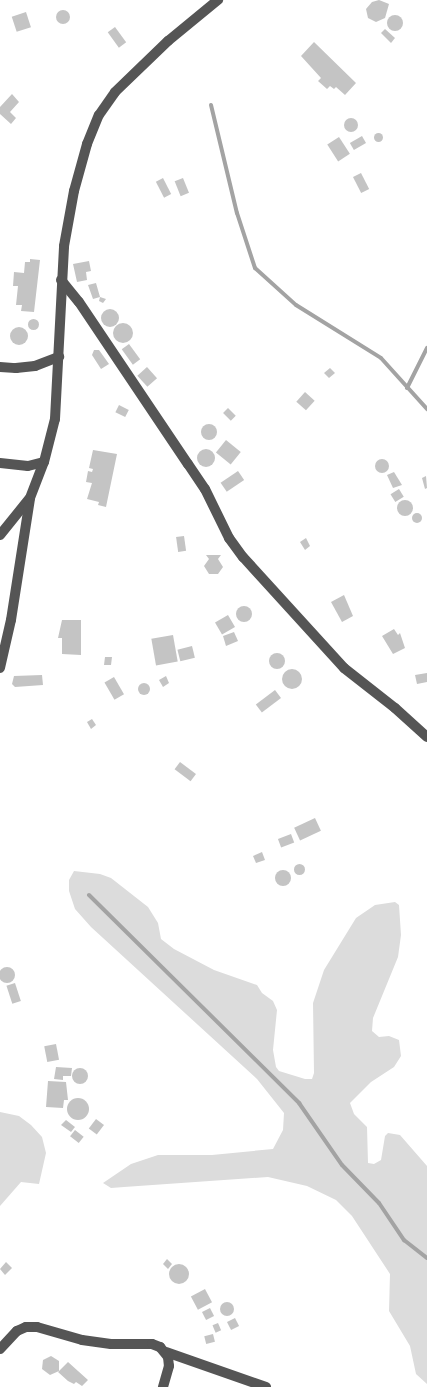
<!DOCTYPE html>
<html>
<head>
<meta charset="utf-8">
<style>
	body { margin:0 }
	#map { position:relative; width:427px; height:1387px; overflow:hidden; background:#fff; font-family:Montserrat,sans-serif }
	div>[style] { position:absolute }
	.green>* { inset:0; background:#dcdcdc }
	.stream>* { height:4px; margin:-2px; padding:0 2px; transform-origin:2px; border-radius:2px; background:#a3a3a3 }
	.building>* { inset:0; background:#c4c4c4; transform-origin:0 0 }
	.round { border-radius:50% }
	.minor>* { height:10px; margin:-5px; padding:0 5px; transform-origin:5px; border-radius:5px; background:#555 }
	span { translate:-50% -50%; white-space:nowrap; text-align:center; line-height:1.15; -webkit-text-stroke:3.5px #fff; paint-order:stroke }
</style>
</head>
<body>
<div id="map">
	<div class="green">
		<i style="clip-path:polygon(74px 871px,100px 874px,111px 878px,148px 907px,158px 923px,161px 939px,174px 949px,214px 970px,257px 985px,262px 993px,273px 1001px,277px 1010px,273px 1050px,276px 1067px,279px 1071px,305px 1079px,312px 1079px,314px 1073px,313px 1003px,324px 970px,356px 918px,375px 905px,395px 902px,399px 905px,401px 935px,398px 957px,373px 1018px,372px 1031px,379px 1037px,389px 1036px,399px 1040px,401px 1056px,394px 1067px,371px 1082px,350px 1103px,354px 1114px,367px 1127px,368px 1163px,374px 1164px,381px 1160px,385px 1136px,388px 1133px,400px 1135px,427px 1166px,427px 1384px,416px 1374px,410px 1346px,389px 1311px,390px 1274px,352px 1216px,336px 1200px,307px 1186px,268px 1177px,124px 1187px,111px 1188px,103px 1183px,131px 1164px,158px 1155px,212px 1155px,273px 1149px,283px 1130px,284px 1113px,257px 1079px,91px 927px,75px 909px,69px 891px,69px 880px)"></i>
		<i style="clip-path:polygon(0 1112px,19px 1116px,31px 1125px,42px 1137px,46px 1153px,39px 1184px,21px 1182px,0 1206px)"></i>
	</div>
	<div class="stream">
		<i style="left:211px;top:105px;width:111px;rotate:76.5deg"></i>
		<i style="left:237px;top:213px;width:58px;rotate:71.9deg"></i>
		<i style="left:255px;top:268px;width:55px;rotate:42.1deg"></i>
		<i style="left:296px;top:305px;width:100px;rotate:31.9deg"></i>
		<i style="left:381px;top:358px;width:69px;rotate:48deg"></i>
		<i style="left:407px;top:388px;width:45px;rotate:-63.4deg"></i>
		<i style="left:89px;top:895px;width:296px;rotate:44.7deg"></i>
		<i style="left:299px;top:1103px;width:75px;rotate:55.3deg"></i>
		<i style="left:342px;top:1165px;width:53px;rotate:45.8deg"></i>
		<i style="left:379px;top:1203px;width:45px;rotate:56deg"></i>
		<i style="left:404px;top:1240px;width:29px;rotate:38deg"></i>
	</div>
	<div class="building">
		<i style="clip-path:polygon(379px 0,389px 4px,385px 18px,376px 22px,368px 18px,366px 9px,372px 2px)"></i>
		<i class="round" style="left:56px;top:10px;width:14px;height:14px"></i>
		<i style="left:26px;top:12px;width:16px;height:15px;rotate:72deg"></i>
		<i class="round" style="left:387px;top:15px;width:16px;height:16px"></i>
		<i style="left:115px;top:27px;width:19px;height:9px;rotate:54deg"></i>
		<i style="clip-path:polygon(385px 29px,395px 38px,391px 43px,381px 33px)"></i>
		<i style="clip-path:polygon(314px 42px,356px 83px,345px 95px,336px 87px,334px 89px,330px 86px,327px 89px,318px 81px,321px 78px,301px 56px)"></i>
		<i style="clip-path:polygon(12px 94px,19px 102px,10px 112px,16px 118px,11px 124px,0 114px,0 107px)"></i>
		<i class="round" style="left:344px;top:118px;width:14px;height:14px"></i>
		<i class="round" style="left:373.5px;top:132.5px;width:9px;height:9px"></i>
		<i style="left:362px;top:136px;width:8px;height:14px;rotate:60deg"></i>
		<i style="left:339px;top:137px;width:20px;height:14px;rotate:57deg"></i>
		<i style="left:361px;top:173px;width:18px;height:9px;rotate:63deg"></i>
		<i style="left:163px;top:178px;width:18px;height:8px;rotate:63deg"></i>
		<i style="left:183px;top:178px;width:16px;height:9px;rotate:68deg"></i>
		<i style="clip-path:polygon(30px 259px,40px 260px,34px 312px,21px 311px,22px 305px,16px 305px,18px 286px,13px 286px,14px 272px,24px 273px,25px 262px,30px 262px)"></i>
		<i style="clip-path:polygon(89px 261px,91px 271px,86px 272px,87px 280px,77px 282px,73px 264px)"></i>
		<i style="clip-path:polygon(96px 283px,100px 297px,106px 299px,103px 303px,99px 301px,100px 297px,93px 299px,88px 285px)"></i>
		<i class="round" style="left:101px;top:309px;width:18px;height:18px"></i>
		<i class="round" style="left:27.5px;top:318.5px;width:11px;height:11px"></i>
		<i class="round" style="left:113px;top:323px;width:20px;height:20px"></i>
		<i class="round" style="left:10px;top:327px;width:18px;height:18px"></i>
		<i style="left:129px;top:344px;width:19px;height:9px;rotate:54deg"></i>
		<i style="clip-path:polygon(94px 350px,99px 350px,109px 364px,101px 369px,92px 355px)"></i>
		<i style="left:147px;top:367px;width:15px;height:13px;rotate:48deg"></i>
		<i style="clip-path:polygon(330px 368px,335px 373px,329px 378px,324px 373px)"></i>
		<i style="left:305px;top:392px;width:13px;height:13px;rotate:42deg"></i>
		<i style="left:119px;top:405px;width:11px;height:8px;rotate:27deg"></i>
		<i style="left:228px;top:408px;width:11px;height:7px;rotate:45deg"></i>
		<i class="round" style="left:201px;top:424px;width:16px;height:16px"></i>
		<i style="left:226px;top:440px;width:19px;height:16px;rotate:39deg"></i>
		<i class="round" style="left:197px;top:449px;width:18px;height:18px"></i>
		<i style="clip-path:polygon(93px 450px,117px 454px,106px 507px,98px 505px,99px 502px,87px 499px,92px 483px,86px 482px,88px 471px,92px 472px,93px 469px,89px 468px)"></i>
		<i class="round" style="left:375px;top:459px;width:14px;height:14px"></i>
		<i style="left:238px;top:471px;width:11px;height:21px;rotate:56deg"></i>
		<i style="clip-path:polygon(394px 472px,402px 485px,393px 488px,387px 475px)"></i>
		<i style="clip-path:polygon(426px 476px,427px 488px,425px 489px,422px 478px)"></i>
		<i style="left:399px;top:489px;width:9px;height:10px;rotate:58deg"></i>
		<i class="round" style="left:397px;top:500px;width:16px;height:16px"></i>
		<i class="round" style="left:412px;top:513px;width:10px;height:10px"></i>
		<i style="left:184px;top:536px;width:15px;height:8px;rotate:82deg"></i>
		<i style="clip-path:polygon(306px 538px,310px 546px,305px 550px,300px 542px)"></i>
		<i style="clip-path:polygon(206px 555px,221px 555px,218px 559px,223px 567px,218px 574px,209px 574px,204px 566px,209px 559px)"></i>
		<i style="clip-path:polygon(344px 595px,353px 616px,342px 622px,331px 602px)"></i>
		<i class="round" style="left:236px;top:606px;width:16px;height:16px"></i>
		<i style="left:228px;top:615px;width:14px;height:15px;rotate:60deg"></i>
		<i style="clip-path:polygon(62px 620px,81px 620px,81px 655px,62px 654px,62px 638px,58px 638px)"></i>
		<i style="clip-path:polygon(394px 629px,398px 635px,400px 633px,405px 648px,393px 654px,382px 636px)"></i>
		<i style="clip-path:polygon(234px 632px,238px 641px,226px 646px,223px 636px)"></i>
		<i style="left:173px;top:635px;width:27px;height:22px;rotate:80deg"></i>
		<i style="left:192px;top:646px;width:12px;height:15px;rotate:76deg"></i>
		<i class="round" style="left:269px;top:653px;width:16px;height:16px"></i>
		<i style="clip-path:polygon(105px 657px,112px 657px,111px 665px,104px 665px)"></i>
		<i class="round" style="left:282px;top:669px;width:20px;height:20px"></i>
		<i style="clip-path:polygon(427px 673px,427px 682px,417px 684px,415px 675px)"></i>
		<i style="clip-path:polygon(42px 675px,43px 685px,15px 687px,12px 684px,14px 676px)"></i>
		<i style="clip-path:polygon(166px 676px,169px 683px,163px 687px,159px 680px)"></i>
		<i style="left:114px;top:677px;width:20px;height:11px;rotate:60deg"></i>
		<i class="round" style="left:138px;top:683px;width:12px;height:12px"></i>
		<i style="left:275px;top:690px;width:10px;height:24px;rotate:53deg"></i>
		<i style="clip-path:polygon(92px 719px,96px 725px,91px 729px,87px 722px)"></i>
		<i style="left:180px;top:762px;width:20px;height:9px;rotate:37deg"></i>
		<i style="left:315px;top:818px;width:14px;height:23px;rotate:65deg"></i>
		<i style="left:291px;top:834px;width:9px;height:14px;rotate:69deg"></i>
		<i style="clip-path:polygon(262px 852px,265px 860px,256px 863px,253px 856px)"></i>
		<i class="round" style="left:293.5px;top:863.5px;width:11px;height:11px"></i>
		<i class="round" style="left:275px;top:870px;width:16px;height:16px"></i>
		<i class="round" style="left:-1px;top:967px;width:16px;height:16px"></i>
		<i style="left:15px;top:983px;width:19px;height:9px;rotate:72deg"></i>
		<i style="left:56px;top:1044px;width:16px;height:12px;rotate:79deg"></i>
		<i style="clip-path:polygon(56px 1067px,72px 1068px,71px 1076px,63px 1076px,63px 1080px,54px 1079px)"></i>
		<i class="round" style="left:72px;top:1068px;width:16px;height:16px"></i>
		<i style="clip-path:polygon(48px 1081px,66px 1082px,68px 1100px,64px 1100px,63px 1108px,46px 1107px)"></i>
		<i class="round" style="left:67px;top:1098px;width:22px;height:22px"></i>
		<i style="left:96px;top:1119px;width:10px;height:12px;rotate:37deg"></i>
		<i style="clip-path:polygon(66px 1120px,75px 1127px,71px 1132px,61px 1125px)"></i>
		<i style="left:75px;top:1130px;width:11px;height:8px;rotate:38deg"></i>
		<i style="clip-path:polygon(167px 1259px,172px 1264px,168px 1269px,163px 1264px)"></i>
		<i style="clip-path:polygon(6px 1262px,12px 1268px,5px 1275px,0 1269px)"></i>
		<i class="round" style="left:169px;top:1264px;width:20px;height:20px"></i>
		<i style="left:205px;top:1289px;width:15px;height:16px;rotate:62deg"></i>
		<i class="round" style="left:220px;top:1302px;width:14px;height:14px"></i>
		<i style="left:210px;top:1308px;width:9px;height:9px;rotate:63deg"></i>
		<i style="left:235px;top:1318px;width:9px;height:9px;rotate:63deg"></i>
		<i style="left:218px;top:1323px;width:8px;height:6px;rotate:67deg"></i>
		<i style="left:213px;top:1334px;width:8px;height:9px;rotate:76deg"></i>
		<i style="clip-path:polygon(51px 1356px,59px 1361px,59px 1371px,50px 1375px,42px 1369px,43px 1360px)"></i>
		<i style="clip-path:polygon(68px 1362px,88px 1380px,82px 1386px,76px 1382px,74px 1384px,68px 1381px,58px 1372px)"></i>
	</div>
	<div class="minor">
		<i style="left:61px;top:280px;width:28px;rotate:51deg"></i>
		<i style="left:79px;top:302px;width:195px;rotate:56.1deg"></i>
		<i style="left:188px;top:464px;width:30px;rotate:56deg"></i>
		<i style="left:205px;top:489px;width:55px;rotate:63.9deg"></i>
		<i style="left:229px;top:538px;width:24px;rotate:54deg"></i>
		<i style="left:243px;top:557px;width:150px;rotate:47.7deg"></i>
		<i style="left:344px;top:668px;width:65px;rotate:38.1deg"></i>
		<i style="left:395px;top:708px;width:43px;rotate:42.2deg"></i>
		<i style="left:0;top:367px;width:16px;rotate:4deg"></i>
		<i style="left:16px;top:368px;width:19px;rotate:-6deg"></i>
		<i style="left:35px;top:366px;width:26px;rotate:-21deg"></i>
		<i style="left:0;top:463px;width:28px;rotate:6deg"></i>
		<i style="left:28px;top:466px;width:16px;rotate:-14deg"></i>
		<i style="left:0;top:535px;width:46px;rotate:-51.1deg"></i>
		<i style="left:0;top:668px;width:49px;rotate:-77.1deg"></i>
		<i style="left:11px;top:620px;width:123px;rotate:-81.1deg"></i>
		<i style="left:30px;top:498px;width:39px;rotate:-69deg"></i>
		<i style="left:44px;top:462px;width:44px;rotate:-75.7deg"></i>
		<i style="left:55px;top:419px;width:173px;rotate:-87deg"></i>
		<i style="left:64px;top:246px;width:56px;rotate:-79.7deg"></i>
		<i style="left:74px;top:191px;width:49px;rotate:-74.5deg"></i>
		<i style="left:87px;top:144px;width:31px;rotate:-68deg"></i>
		<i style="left:99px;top:115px;width:28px;rotate:-55deg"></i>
		<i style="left:115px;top:92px;width:74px;rotate:-43.9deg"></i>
		<i style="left:168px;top:41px;width:65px;rotate:-39.4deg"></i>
		<i style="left:0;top:1349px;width:25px;rotate:-47deg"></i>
		<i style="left:17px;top:1331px;width:10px;rotate:-24deg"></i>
		<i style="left:26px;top:1327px;width:11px"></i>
		<i style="left:37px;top:1327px;width:47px;rotate:16.1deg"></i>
		<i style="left:82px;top:1340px;width:29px;rotate:8deg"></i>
		<i style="left:111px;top:1344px;width:41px"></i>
		<i style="left:152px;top:1344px;width:9px;rotate:21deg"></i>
		<i style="left:160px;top:1347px;width:13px;rotate:51deg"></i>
		<i style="left:168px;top:1357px;width:9px;rotate:84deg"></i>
		<i style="left:169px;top:1366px;width:22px;rotate:106deg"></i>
		<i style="left:166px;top:1352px;width:106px;rotate:19.3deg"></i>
	</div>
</div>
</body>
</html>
